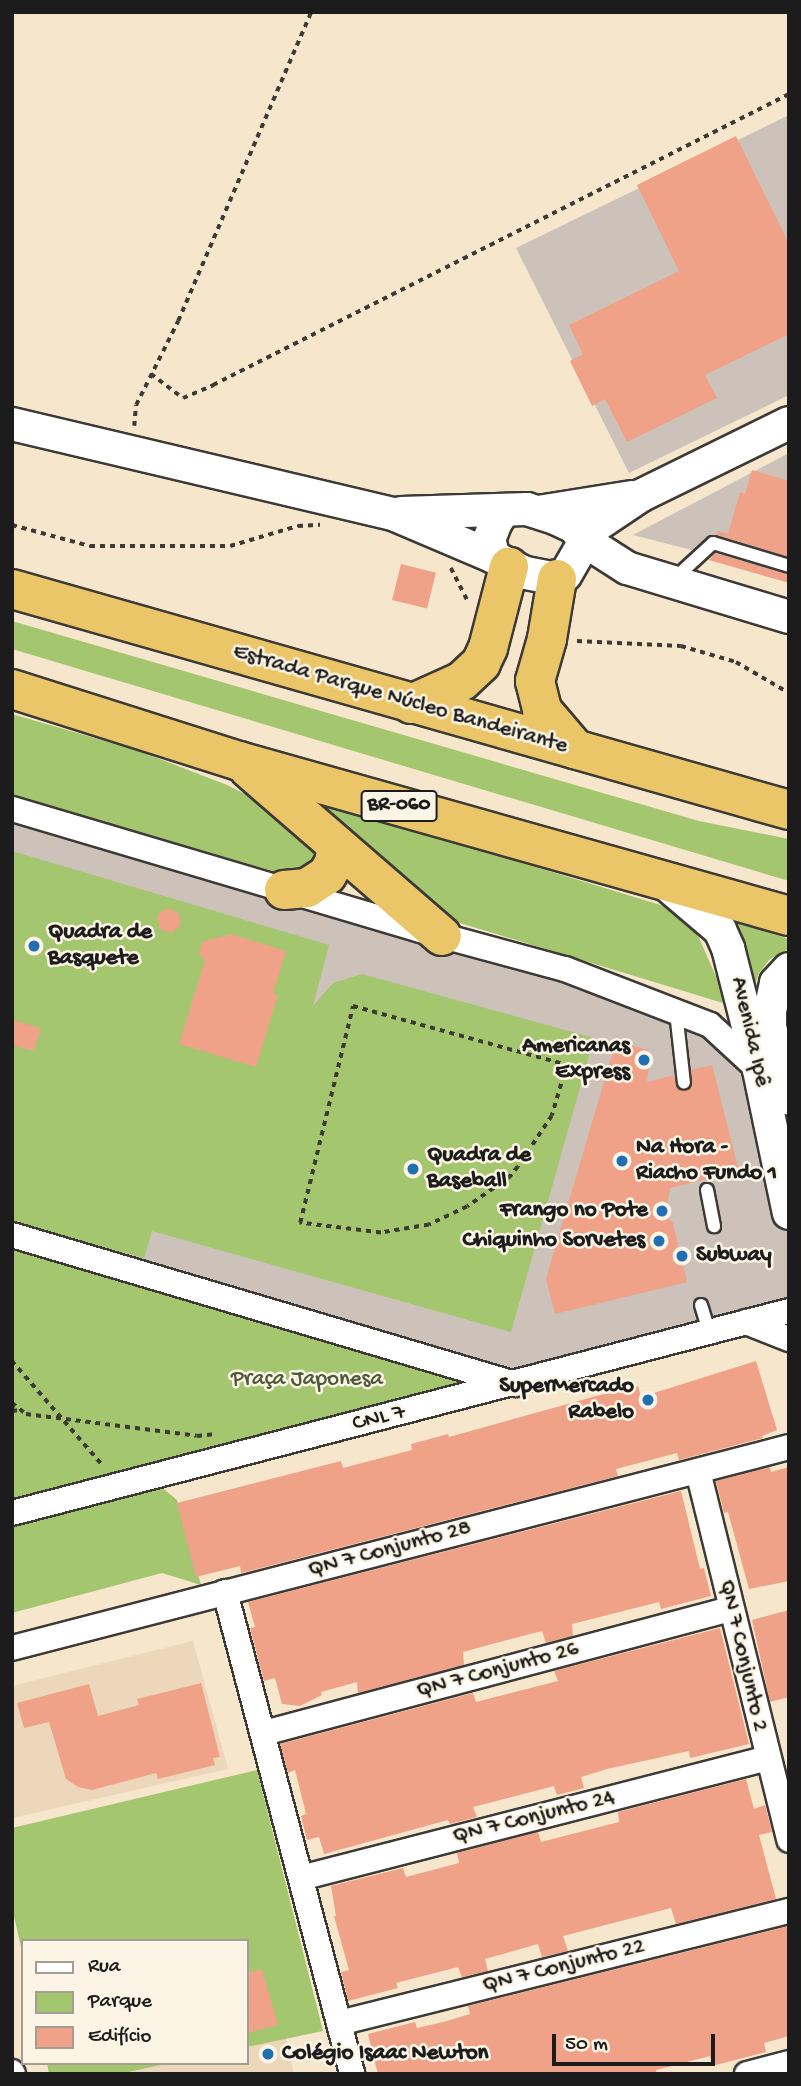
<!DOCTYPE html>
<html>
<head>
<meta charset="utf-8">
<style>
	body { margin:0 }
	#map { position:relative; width:801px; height:2086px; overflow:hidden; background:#f5e6cc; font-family:"Gochi Hand",sans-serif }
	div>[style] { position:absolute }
	.built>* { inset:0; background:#edd7bb }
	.industrial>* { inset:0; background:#ccc2b9 }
	.green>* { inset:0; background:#a3c66f }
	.building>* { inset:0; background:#efa287; transform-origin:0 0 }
	.path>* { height:3.5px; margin-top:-1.75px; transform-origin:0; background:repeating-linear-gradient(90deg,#3d3a36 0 5px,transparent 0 10px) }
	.roads { filter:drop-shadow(2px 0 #3d3a36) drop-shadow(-2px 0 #3d3a36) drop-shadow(0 2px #3d3a36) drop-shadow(0 -2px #3d3a36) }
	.service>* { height:12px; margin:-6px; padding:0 6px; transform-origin:6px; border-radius:6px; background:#fff }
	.minor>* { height:24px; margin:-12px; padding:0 12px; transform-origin:12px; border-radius:12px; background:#fff }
	.tertiary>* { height:32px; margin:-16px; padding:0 16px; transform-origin:16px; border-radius:16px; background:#fff }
	.trunk>* { height:38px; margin:-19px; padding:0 19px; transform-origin:19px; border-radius:19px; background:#ebc669 }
	.dots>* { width:19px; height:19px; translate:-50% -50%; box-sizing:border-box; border:4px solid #fcf5e5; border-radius:50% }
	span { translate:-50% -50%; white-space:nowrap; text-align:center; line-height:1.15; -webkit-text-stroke:5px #fcf5e5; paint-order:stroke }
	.shield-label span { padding:2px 5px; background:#fcf5e5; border:2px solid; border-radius:5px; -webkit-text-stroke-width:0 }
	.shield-label { font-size:21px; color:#1c1c1c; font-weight:700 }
	.street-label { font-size:23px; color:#1c1c1c }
	.poi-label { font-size:23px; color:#1c1c1c; font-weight:700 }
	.left { translate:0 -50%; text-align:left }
	.right { translate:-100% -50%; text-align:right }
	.park-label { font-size:23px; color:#4b5839 }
	.frame { position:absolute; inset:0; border:14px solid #1c1c1c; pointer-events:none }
	.legend { position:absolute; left:21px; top:1939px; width:228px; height:126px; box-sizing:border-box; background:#fcf5e5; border:2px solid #a29e95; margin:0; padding:9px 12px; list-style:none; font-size:21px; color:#1c1c1c }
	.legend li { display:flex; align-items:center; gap:14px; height:35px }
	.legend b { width:35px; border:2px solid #a29e95 }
	.scale { position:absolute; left:552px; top:2034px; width:163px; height:32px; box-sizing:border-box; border:4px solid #1c1c1c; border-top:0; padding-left:9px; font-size:21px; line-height:24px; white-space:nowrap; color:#1c1c1c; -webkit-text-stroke:5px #fcf5e5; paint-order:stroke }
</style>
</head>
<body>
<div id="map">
	<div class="built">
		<i style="clip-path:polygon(193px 1641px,228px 1769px,12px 1818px,12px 1686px)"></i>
		<i style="clip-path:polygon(285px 2036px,294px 2074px,115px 2074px,162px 2063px,247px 2063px,247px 2044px)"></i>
	</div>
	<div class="industrial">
		<i style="clip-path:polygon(789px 115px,789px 395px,629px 473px,516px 248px)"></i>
		<i style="clip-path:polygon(789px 453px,789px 575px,633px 535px)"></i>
		<i style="clip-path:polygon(12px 801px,653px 998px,746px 1051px,789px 1211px,789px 1313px,12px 1508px)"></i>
	</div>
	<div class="green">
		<i style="clip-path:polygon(12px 621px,699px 821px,789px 839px,789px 881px,12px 649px)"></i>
		<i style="clip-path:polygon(12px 714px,139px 751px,227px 785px,263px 803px,326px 858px,293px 877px,12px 795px)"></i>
		<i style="clip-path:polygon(307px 797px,667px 907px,696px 931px,717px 979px,723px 1003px,460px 923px,420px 897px)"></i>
		<i style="clip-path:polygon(12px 851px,329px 945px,313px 1006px,333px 983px,362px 974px,594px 1038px,511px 1332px,152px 1231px,144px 1258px,12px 1222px)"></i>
		<i style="clip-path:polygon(722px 917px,789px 939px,789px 949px,770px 959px,759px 973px,751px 996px)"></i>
		<i style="clip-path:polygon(12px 1246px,260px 1322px,467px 1383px,12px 1500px)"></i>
		<i style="clip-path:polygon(160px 1486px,177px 1500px,201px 1585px,162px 1573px,12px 1613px,12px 1526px)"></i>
		<i style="clip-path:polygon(257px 1770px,323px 2031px,247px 2047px,247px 1941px,23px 1941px,23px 1955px,12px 1908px,12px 1828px)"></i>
		<i style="clip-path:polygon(47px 2063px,170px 2063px,119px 2074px,49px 2074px)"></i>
	</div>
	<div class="building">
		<i style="clip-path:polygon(736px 136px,789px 244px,789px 334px,705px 375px,717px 398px,627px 442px,605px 399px,592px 406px,570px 361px,583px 354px,569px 325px,679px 271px,637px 185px)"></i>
		<i style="clip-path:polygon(752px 470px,789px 481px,789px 557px,717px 535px,718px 531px,728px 534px,740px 492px,745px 494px)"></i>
		<i style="clip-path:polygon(715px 553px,789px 575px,789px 583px,709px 560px)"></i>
		<i style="left:401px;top:564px;width:36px;height:37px;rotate:14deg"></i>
		<i style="clip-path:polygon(166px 908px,178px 912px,181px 924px,172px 933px,160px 929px,157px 916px)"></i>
		<i style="clip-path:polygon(231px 934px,286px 951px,273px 993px,278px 995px,256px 1067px,179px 1044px,205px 960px,199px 954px,202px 942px)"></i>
		<i style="clip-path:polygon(12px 1020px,41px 1028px,34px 1051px,12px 1045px)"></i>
		<i style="clip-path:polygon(616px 1041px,648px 1050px,650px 1060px,647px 1082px,674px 1075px,677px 1088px,681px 1091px,692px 1087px,691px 1070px,712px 1065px,739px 1171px,670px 1188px,666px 1216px,673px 1223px,687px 1282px,555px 1314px,546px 1279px)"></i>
		<i style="clip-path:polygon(756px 1361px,777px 1430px,762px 1436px,763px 1438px,679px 1460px,677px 1453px,616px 1469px,618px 1476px,241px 1573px,240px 1566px,196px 1577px,177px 1503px,341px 1461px,343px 1468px,412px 1450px,411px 1444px,448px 1434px,449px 1437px,600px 1395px,638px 1386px,641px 1397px)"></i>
		<i style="clip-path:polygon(770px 1467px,771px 1472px,789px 1467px,789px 1581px,749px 1589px,728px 1512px,724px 1513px,716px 1481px)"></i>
		<i style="clip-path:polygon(681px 1491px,700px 1569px,704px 1568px,711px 1596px,661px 1609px,659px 1602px,572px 1624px,573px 1636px,546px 1643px,542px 1631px,492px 1644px,463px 1652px,464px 1665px,358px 1693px,357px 1682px,321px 1692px,322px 1695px,300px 1706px,282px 1704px,275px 1678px,264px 1681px,250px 1628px,255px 1627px,248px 1602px)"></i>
		<i style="clip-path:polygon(789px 1610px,789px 1697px,770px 1702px,752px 1620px)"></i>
		<i style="clip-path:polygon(720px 1628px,749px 1744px,690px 1758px,689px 1751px,607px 1769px,581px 1777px,584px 1788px,557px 1795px,554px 1786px,473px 1807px,477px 1817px,450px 1824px,448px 1820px,324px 1854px,319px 1837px,307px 1840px,301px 1816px,306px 1814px,295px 1770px,288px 1773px,280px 1744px,473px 1693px,476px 1702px,558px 1681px,554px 1671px)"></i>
		<i style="clip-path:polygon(201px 1683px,220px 1757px,213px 1758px,215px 1765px,158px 1779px,156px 1773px,92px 1790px,78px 1787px,66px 1779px,49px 1722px,24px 1728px,17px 1703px,89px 1684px,98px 1716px,139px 1705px,137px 1699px)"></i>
		<i style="clip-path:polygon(746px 1779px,754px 1809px,765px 1805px,772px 1832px,759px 1835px,776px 1899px,676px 1924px,671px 1908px,563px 1936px,568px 1951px,542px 1957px,538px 1944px,485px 1959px,488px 1971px,462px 1977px,458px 1967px,396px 1983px,398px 1988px,348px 2001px,341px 1972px,349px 1970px,334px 1916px,336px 1916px,331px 1886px,403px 1868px,406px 1877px,459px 1863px,457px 1853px,538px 1832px,541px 1842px,619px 1822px,618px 1812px)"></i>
		<i style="clip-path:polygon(789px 1926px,789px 2036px,764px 2043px,766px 2052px,712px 2066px,710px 2056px,656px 2070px,657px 2074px,378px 2074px,368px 2034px,415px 2022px,417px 2028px,443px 2022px,470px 2014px,468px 2006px)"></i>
		<i style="clip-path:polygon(262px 1969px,278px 2025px,247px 2033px,247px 1973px)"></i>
	</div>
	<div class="path">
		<i style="left:151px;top:374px;width:40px;rotate:37deg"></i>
		<i style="left:183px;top:398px;width:33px;rotate:-23deg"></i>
		<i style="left:213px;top:385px;width:645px;rotate:-26.8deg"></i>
		<i style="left:134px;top:426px;width:21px;rotate:-85deg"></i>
		<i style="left:136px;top:405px;width:94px;rotate:-63.4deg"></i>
		<i style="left:178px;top:321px;width:336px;rotate:-66.7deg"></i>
		<i style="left:12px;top:525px;width:81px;rotate:15.1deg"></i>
		<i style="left:90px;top:546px;width:140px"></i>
		<i style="left:230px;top:546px;width:71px;rotate:-16.4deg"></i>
		<i style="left:298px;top:526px;width:22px;rotate:-3deg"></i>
		<i style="left:451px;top:568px;width:38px;rotate:63deg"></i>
		<i style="left:577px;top:641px;width:104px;rotate:2.8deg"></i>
		<i style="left:681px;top:646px;width:57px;rotate:16.2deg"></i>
		<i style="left:736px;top:662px;width:61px;rotate:30.3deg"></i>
		<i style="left:353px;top:1006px;width:222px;rotate:15.4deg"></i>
		<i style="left:567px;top:1065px;width:53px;rotate:106.4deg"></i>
		<i style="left:552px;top:1116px;width:61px;rotate:123.7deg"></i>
		<i style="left:518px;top:1167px;width:13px;rotate:129deg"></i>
		<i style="left:510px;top:1177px;width:52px;rotate:145.1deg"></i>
		<i style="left:467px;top:1207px;width:42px;rotate:154.7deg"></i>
		<i style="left:429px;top:1225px;width:49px;rotate:170.5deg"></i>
		<i style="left:381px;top:1233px;width:82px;rotate:-173deg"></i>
		<i style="left:300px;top:1223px;width:223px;rotate:-76.3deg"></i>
		<i style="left:12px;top:1361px;width:140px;rotate:49deg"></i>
		<i style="left:12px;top:1403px;width:18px;rotate:38deg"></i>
		<i style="left:26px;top:1414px;width:172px;rotate:7.3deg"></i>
		<i style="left:197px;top:1436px;width:19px;rotate:-6deg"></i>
		<i style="left:12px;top:1411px;width:8px;rotate:-7deg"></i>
	</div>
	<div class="roads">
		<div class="service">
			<i style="left:674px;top:579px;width:53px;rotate:-42.7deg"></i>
			<i style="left:713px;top:543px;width:79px;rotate:16.8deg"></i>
			<i style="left:676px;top:1012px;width:71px;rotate:83.6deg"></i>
			<i style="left:707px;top:1190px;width:37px;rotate:79deg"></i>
			<i style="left:701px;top:1305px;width:28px;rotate:73deg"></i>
		</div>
		<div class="minor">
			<i style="left:12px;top:809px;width:427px;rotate:16.5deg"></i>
			<i style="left:421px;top:930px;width:149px;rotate:15.2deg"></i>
			<i style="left:565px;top:969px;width:155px;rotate:21.1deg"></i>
			<i style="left:710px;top:1025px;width:67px;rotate:42.6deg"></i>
			<i style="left:12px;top:1235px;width:525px;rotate:16.5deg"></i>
			<i style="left:746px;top:1322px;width:46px;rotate:21.6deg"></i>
			<i style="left:698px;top:1471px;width:380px;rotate:76.1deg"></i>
			<i style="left:12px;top:1513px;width:803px;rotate:-14.57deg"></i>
			<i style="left:225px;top:1592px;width:498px;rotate:75.2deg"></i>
			<i style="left:12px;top:1648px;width:803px;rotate:-14.5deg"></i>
			<i style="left:264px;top:1733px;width:483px;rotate:-14.9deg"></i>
			<i style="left:301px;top:1878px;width:481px;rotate:-14.4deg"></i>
			<i style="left:339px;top:2023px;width:464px;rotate:-14deg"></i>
			<i style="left:12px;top:2072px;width:2px;rotate:63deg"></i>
			<i style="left:747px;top:2074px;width:43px;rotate:-14.7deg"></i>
		</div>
		<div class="tertiary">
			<i style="left:12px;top:424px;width:391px;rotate:13.3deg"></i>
			<i style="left:393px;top:514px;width:110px;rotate:23.1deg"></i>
			<i style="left:538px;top:512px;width:95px;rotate:-9.1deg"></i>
			<i style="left:401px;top:513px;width:126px;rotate:-1.8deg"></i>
			<i style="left:527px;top:509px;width:32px;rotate:18deg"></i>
			<i style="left:557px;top:519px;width:19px;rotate:25deg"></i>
			<i style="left:574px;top:527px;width:18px;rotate:52deg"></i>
			<i style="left:585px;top:541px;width:39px;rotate:120deg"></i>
			<i style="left:565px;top:575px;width:9px;rotate:153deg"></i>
			<i style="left:557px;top:579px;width:33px;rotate:-169deg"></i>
			<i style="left:525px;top:573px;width:35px;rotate:-153deg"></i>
			<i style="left:494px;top:557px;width:18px;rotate:-106deg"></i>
			<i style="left:489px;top:540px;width:19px;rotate:-69deg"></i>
			<i style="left:496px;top:522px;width:14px;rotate:-56deg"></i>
			<i style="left:582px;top:535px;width:70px;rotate:-33.9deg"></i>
			<i style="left:640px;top:496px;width:166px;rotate:-26.1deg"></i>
			<i style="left:585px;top:541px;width:50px;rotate:32.7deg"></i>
			<i style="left:627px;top:568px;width:169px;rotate:16.8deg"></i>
			<i style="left:666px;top:884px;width:71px;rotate:40.4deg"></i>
			<i style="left:720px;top:930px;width:20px;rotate:66deg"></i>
			<i style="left:728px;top:948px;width:126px;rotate:75.7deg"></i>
			<i style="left:759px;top:1070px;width:146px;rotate:78.2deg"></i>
			<i style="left:789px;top:969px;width:19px;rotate:133deg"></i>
			<i style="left:776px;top:983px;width:29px;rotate:102deg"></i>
			<i style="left:770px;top:1011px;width:16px;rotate:90deg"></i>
			<i style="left:770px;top:1027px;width:74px;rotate:75.2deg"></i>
		</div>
		<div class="trunk">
			<i style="left:557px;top:579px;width:61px;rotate:99.5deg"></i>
			<i style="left:547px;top:639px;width:44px;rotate:105.9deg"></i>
			<i style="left:535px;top:681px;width:30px;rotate:76deg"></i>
			<i style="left:542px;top:710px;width:52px;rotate:49.6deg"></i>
			<i style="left:12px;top:589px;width:808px;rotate:15.88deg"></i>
			<i style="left:12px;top:689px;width:238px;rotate:17.6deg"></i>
			<i style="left:239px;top:761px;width:571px;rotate:15.74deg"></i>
			<i style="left:411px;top:704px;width:56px;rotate:-24.3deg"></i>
			<i style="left:462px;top:681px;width:26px;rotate:-43deg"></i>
			<i style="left:481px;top:663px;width:17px;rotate:-65deg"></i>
			<i style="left:488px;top:648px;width:84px;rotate:-75.5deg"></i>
			<i style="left:249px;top:769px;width:255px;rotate:40.9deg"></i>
			<i style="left:284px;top:890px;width:23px;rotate:-5deg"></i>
			<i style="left:307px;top:888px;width:24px;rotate:-33deg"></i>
			<i style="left:327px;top:875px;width:14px;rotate:-60deg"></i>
			<i style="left:334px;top:863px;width:18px;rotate:-81deg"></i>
		</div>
	</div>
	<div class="dots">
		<i style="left:34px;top:946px;background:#1f6fb2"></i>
		<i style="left:644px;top:1060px;background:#1f6fb2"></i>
		<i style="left:622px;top:1161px;background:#1f6fb2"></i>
		<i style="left:413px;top:1169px;background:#1f6fb2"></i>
		<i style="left:662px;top:1211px;background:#1f6fb2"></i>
		<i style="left:659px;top:1241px;background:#1f6fb2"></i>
		<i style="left:682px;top:1256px;background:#1f6fb2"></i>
		<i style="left:648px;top:1400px;background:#1f6fb2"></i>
		<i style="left:268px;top:2054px;background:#1f6fb2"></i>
	</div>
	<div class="shield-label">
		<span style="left:399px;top:806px">BR-060</span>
	</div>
	<div class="street-label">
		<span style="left:400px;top:700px;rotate:16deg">Estrada Parque Núcleo Bandeirante</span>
		<span style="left:749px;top:1032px;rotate:77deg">Avenida Ipê</span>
		<span style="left:379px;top:1419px;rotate:-14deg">CNL 7</span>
		<span style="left:390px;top:1550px;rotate:-15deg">QN 7 Conjunto 28</span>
		<span style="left:742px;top:1656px;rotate:77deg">QN 7 Conjunto 2</span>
		<span style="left:498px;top:1671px;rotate:-15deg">QN 7 Conjunto 26</span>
		<span style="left:534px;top:1818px;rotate:-14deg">QN 7 Conjunto 24</span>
		<span style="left:564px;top:1967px;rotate:-14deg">QN 7 Conjunto 22</span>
	</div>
	<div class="poi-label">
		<span class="left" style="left:48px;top:946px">Quadra de<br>Basquete</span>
		<span class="right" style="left:630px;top:1060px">Americanas<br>Express</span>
		<span class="left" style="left:636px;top:1161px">Na Hora -<br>Riacho Fundo 1</span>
		<span class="left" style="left:427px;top:1169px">Quadra de<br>Baseball</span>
		<span class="right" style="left:648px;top:1211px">Frango no Pote</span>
		<span class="right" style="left:645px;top:1241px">Chiquinho Sorvetes</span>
		<span class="left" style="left:696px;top:1256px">Subway</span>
		<span class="right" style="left:634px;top:1400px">SuperMercado<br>Rabelo</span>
		<span class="left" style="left:282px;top:2054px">Colégio Isaac Newton</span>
	</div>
	<div class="park-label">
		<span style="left:307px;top:1380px">Praça Japonesa</span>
	</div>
	<div class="frame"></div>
	<ul class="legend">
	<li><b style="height:9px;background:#fff"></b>Rua</li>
	<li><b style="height:19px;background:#a3c66f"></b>Parque</li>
	<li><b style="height:19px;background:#efa287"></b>Edifício</li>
	</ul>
	<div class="scale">50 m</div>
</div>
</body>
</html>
